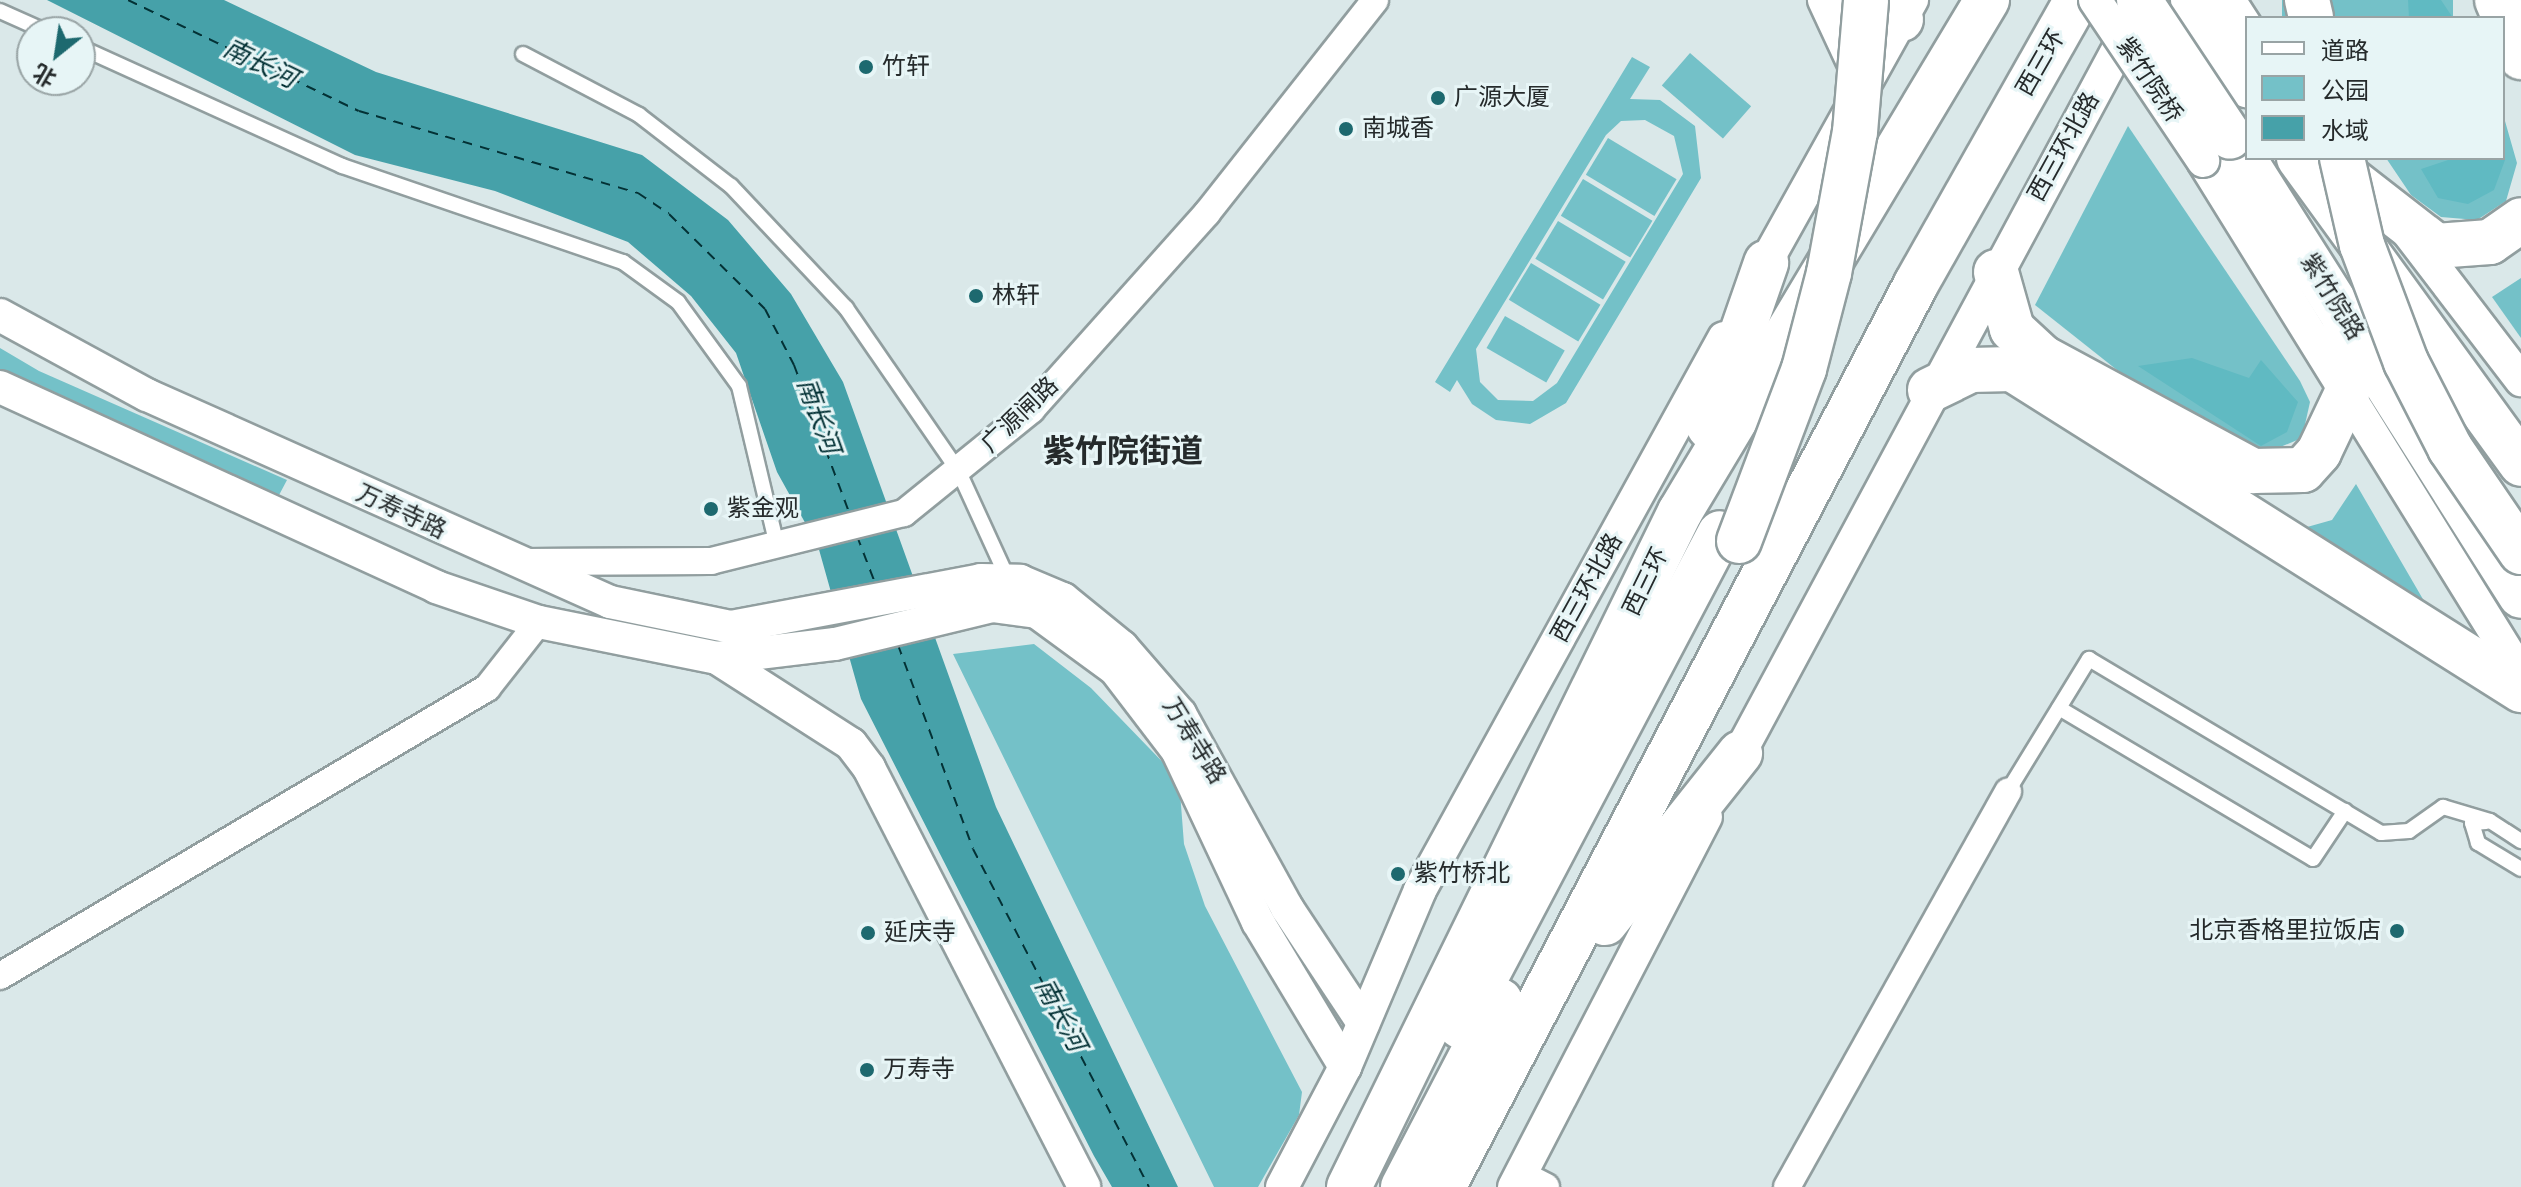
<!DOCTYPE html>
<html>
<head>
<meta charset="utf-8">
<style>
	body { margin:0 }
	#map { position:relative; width:2521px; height:1187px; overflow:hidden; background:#dae8e9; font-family:Rubik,"Noto Sans SC",sans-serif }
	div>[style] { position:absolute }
	.green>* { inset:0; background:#74c1c8; transform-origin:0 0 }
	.forest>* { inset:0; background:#60bac2 }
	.water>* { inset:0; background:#46a1a9 }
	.ferry>* { height:2px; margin-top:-1px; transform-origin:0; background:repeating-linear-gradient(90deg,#033135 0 10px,transparent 0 18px) }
	.roads { filter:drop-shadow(2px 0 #919e9f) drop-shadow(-2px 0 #919e9f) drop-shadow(0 2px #919e9f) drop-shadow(0 -2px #919e9f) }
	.service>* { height:14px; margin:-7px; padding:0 7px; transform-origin:7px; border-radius:7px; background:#fff }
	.minor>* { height:26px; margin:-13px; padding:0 13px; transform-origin:13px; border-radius:13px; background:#fff }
	.tertiary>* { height:32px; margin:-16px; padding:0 16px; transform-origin:16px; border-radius:16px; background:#fff }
	.trunk>* { height:44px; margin:-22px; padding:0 22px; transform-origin:22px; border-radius:22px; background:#fff }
	.bridges { filter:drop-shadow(2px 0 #919e9f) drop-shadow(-2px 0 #919e9f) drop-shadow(0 2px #919e9f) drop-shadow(0 -2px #919e9f) }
	.tertiary-bridge>* { height:32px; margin:-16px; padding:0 16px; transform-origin:16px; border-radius:16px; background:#fff }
	.trunk-bridge>* { height:44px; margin:-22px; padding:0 22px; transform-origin:22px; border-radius:22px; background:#fff }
	.dots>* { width:22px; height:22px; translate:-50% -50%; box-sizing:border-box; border:4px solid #e7f5f6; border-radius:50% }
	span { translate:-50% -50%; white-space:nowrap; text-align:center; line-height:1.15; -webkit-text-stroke:6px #e7f5f6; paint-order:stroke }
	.street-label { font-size:24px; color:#252a2b }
	.poi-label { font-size:24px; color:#252a2b }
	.left { translate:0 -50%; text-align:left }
	.right { translate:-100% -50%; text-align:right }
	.water-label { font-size:26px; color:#033135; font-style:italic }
	.district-label { font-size:32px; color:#252a2b; font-weight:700 }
	.legend { position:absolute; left:2245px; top:16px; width:260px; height:144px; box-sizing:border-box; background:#e7f5f6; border:2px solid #99a4a5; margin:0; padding:10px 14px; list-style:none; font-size:24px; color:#252a2b }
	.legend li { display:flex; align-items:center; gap:16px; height:40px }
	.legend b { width:40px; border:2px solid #99a4a5 }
	.north { position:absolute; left:16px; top:16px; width:80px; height:80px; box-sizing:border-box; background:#e7f5f6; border:2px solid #99a4a5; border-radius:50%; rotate:210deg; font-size:22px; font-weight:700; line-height:32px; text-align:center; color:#252a2b }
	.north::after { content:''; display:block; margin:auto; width:28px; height:36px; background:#1d696f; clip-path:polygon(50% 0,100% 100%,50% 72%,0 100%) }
</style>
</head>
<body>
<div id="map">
	<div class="green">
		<i style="left:2282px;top:0;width:171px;height:22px"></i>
		<i style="left:1690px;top:53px;width:81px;height:43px;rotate:41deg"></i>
		<i style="clip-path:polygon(evenodd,1632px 57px,1650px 67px,1630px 99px,1660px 100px,1695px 126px,1701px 178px,1566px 403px,1530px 424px,1496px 420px,1472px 404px,1457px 380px,1450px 392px,1435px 382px,1632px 57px,1645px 120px,1674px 136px,1683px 174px,1557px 383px,1533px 401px,1498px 400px,1480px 382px,1476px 349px,1606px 135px,1621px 121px,1645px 120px)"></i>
		<i style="clip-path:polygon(2503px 114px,2517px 163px,2506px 201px,2477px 220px,2441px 217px,2411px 195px,2386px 158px,2503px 158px)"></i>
		<i style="clip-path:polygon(2128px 126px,2300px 381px,2310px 402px,2302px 438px,2261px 455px,2117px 370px,2035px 305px)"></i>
		<i style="left:1608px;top:138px;width:80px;height:43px;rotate:31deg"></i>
		<i style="left:1583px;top:179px;width:81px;height:43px;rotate:31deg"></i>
		<i style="left:1558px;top:221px;width:79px;height:44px;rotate:31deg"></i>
		<i style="left:1531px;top:263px;width:81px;height:43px;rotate:31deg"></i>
		<i style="clip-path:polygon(2521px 278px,2521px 338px,2492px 297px)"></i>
		<i style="left:1505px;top:316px;width:69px;height:37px;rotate:30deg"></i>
		<i style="clip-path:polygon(0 348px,39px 371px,287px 480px,278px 497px,0 375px)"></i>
		<i style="clip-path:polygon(2356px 484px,2438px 625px,2300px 529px,2332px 520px)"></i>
		<i style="clip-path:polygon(1034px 644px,1091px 688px,1179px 779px,1184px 844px,1205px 906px,1302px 1092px,1299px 1115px,1258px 1187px,1214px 1187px,953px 654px)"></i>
	</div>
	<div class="forest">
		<i style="clip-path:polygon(2408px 0,2441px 0,2453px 18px,2409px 18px)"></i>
		<i style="clip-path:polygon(2503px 152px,2505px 160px,2494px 190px,2468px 204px,2438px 198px,2421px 169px,2454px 158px,2503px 158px)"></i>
		<i style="clip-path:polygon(2192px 358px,2249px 378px,2261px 360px,2298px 402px,2287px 432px,2261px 446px,2138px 366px)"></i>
	</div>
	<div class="water">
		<i style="clip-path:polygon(47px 0,224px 0,376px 72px,642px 155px,728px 220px,791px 294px,843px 382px,996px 807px,1178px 1187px,1112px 1187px,1094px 1156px,861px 699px,818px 546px,777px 472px,736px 353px,691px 296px,628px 242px,495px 191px,355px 155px)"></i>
	</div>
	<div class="ferry">
		<i style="left:128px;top:0;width:256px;rotate:25.7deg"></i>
		<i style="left:359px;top:111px;width:291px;rotate:16.4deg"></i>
		<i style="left:638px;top:193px;width:37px;rotate:34deg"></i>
		<i style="left:669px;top:214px;width:135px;rotate:44.7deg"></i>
		<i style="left:765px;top:309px;width:63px;rotate:62.6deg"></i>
		<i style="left:794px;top:365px;width:160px;rotate:69.5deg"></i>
		<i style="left:857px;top:536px;width:50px;rotate:69deg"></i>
		<i style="left:898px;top:645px;width:217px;rotate:69.8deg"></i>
		<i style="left:973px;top:849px;width:381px;rotate:62.5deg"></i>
	</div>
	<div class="roads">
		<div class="service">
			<i style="left:0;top:11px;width:51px;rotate:24.1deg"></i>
			<i style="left:80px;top:47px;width:288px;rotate:24.4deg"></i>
			<i style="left:342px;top:166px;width:297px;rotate:18.9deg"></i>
			<i style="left:623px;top:262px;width:68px;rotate:36deg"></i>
			<i style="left:678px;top:302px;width:104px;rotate:54deg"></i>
			<i style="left:739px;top:386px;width:163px;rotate:76.6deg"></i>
			<i style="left:523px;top:54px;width:131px;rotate:27.7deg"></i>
			<i style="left:639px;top:115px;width:116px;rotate:37.7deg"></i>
			<i style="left:731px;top:186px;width:168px;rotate:46.7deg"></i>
			<i style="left:846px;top:308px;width:199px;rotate:55.4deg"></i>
			<i style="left:959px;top:472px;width:120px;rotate:65.4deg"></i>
			<i style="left:2059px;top:708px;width:295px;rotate:30.7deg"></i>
			<i style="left:2313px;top:859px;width:58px;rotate:-56.3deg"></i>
			<i style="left:2008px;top:791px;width:155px;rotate:-58.5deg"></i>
			<i style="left:2089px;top:659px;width:340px;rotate:30.8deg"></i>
			<i style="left:2381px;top:833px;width:28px;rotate:-4deg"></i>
			<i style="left:2409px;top:831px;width:42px;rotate:-35.2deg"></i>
			<i style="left:2443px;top:807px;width:49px;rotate:16.6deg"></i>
			<i style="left:2490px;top:821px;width:37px;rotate:33deg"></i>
			<i style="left:2486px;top:822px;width:14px;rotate:176deg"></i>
			<i style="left:2472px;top:823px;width:21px;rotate:73deg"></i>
			<i style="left:2478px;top:843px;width:50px;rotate:31.2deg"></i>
		</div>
		<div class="minor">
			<i style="left:524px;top:562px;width:187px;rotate:-0.3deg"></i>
			<i style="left:711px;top:561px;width:199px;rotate:-14deg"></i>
			<i style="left:904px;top:513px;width:164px;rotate:-39deg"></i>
			<i style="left:1031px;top:410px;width:264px;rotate:-48.2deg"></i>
			<i style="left:1207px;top:213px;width:271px;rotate:-51.7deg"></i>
			<i style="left:0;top:976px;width:566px;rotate:-30.6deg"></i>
			<i style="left:487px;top:688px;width:84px;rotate:-51.8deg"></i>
			<i style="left:1521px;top:1174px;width:28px;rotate:27deg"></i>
			<i style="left:1787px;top:1187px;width:453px;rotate:-60.8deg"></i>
		</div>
		<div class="tertiary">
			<i style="left:1824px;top:0;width:81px;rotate:65deg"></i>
			<i style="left:2229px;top:0;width:33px;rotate:57deg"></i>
			<i style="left:2203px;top:161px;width:604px;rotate:58.21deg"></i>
			<i style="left:2407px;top:231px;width:188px;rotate:52.6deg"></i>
			<i style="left:1756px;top:280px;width:321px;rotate:-60.9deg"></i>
			<i style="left:0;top:315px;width:167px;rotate:28.6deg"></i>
			<i style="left:147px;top:395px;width:507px;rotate:24.09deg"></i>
			<i style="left:610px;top:602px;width:124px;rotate:11.7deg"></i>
			<i style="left:731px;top:627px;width:254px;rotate:-10.6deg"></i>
			<i style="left:981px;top:580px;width:39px;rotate:1deg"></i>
			<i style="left:1020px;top:581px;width:47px;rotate:22.7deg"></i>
			<i style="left:1063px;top:599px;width:76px;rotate:39.1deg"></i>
			<i style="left:1122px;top:647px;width:89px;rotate:49.1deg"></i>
			<i style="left:1180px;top:714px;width:222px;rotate:61.1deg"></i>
			<i style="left:1287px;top:908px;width:138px;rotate:56.5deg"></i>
			<i style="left:0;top:387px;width:480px;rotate:24.6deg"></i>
			<i style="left:436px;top:587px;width:109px;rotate:18.8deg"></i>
			<i style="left:539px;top:622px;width:182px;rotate:11.4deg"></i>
			<i style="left:717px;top:658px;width:119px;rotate:-6.8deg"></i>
			<i style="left:835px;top:644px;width:162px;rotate:-13.6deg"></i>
			<i style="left:992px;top:606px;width:45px;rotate:7.6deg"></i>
			<i style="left:1037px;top:612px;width:97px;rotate:36.2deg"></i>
			<i style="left:1115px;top:669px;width:102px;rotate:52.6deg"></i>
			<i style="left:1177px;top:750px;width:190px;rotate:64.8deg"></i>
			<i style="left:1258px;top:922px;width:169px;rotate:59deg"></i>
			<i style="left:717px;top:658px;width:159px;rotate:32.7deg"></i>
			<i style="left:851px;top:744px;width:30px;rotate:53deg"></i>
			<i style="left:869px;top:768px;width:471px;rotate:62.8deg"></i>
			<i style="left:1729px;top:773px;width:854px;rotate:-61.75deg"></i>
			<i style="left:1282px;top:1187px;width:136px;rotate:-62.3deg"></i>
			<i style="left:1345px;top:1067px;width:192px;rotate:-67deg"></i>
			<i style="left:1420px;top:890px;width:630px;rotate:-61.16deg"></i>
			<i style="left:1514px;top:1187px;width:417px;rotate:-62.6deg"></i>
		</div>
		<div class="trunk">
			<i style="left:1878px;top:0;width:30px;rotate:40deg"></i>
			<i style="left:2193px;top:0;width:101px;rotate:57.6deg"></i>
			<i style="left:2307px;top:0;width:18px;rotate:77deg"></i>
			<i style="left:2497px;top:0;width:62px;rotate:67.2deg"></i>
			<i style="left:2230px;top:137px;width:543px;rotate:57.63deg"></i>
			<i style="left:2299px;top:158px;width:378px;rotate:54deg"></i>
			<i style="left:2329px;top:163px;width:135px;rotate:37.8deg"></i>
			<i style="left:2436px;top:246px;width:54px;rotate:-4.2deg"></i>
			<i style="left:2490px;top:242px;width:38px;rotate:-35deg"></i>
			<i style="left:1996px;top:272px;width:59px;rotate:74.3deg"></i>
			<i style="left:2012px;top:329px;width:41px;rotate:43deg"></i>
			<i style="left:2042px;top:357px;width:240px;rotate:28.4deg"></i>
			<i style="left:2253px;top:471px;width:50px;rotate:-1.1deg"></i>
			<i style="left:2303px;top:470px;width:24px;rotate:-48deg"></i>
			<i style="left:2319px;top:452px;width:65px;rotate:-64.6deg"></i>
			<i style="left:2347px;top:393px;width:76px;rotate:-91.5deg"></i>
			<i style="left:1930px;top:390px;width:46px;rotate:-26deg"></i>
			<i style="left:1971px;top:370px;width:41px;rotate:-1.4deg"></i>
			<i style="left:2012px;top:369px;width:602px;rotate:32.24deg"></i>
			<i style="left:1709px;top:427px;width:174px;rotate:-70.8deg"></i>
			<i style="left:1605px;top:923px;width:217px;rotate:-51.5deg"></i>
			<i style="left:1460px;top:1026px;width:557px;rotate:-62.19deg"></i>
			<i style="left:1349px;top:1187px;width:752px;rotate:-63.88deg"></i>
			<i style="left:1680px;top:512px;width:597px;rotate:-59.05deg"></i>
			<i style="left:1403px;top:1187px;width:210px;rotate:-62.5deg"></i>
			<i style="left:1443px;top:1187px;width:1019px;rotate:-62.35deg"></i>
			<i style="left:1916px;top:284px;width:326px;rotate:-60.5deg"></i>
		</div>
	</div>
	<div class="bridges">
		<div class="tertiary-bridge">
			<i style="left:2095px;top:0;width:194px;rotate:56.1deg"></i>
		</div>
		<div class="trunk-bridge">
			<i style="left:2139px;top:0;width:164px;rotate:56.4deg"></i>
			<i style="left:2342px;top:158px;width:89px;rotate:77.1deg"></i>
			<i style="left:2362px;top:245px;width:125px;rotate:69.4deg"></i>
			<i style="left:2406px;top:362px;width:97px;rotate:62.9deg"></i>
			<i style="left:2450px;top:448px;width:126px;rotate:55.7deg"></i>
			<i style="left:1739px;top:541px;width:184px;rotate:-69.3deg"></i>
			<i style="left:1804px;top:369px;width:99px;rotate:-75.4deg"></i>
			<i style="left:1829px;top:273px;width:143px;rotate:-79.6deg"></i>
			<i style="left:1855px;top:132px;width:132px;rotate:-85.2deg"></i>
		</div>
	</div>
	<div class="dots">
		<i style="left:866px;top:67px;background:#1d696f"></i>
		<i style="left:1438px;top:98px;background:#1d696f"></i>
		<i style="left:1346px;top:129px;background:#1d696f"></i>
		<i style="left:976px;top:296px;background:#1d696f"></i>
		<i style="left:711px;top:509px;background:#1d696f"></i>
		<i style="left:1398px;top:874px;background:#1d696f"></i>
		<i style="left:2397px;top:931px;background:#1d696f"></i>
		<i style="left:868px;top:933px;background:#1d696f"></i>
		<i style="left:867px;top:1070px;background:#1d696f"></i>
	</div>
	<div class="street-label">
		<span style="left:2041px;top:63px;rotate:-60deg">西三环</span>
		<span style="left:2149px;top:80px;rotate:56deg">紫竹院桥</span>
		<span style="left:2064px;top:147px;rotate:-61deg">西三环北路</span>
		<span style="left:2332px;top:297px;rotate:58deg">紫竹院路</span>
		<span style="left:1020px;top:415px;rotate:-44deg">广源闸路</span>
		<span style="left:401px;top:512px;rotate:25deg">万寿寺路</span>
		<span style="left:1646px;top:582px;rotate:-64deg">西三环</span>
		<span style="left:1587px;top:588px;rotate:-61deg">西三环北路</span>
		<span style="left:1194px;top:741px;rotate:58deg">万寿寺路</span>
	</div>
	<div class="poi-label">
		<span class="left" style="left:882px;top:67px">竹轩</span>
		<span class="left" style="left:1454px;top:98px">广源大厦</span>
		<span class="left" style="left:1362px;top:129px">南城香</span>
		<span class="left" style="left:992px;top:296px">林轩</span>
		<span class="left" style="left:727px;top:509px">紫金观</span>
		<span class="left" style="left:1414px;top:874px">紫竹桥北</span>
		<span class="right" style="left:2381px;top:931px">北京香格里拉饭店</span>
		<span class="left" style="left:884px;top:933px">延庆寺</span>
		<span class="left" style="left:883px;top:1070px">万寿寺</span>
	</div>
	<div class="water-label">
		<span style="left:260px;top:64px;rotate:26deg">南长河</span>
		<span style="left:818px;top:416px;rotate:70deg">南长河</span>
		<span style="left:1060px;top:1015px;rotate:62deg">南长河</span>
	</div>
	<div class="district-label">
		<span style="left:1123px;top:451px">紫竹院街道</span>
	</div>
	<ul class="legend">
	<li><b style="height:10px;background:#fff"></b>道路</li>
	<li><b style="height:22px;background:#74c1c8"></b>公园</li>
	<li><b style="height:22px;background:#46a1a9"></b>水域</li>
	</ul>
	<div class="north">北</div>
</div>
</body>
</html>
